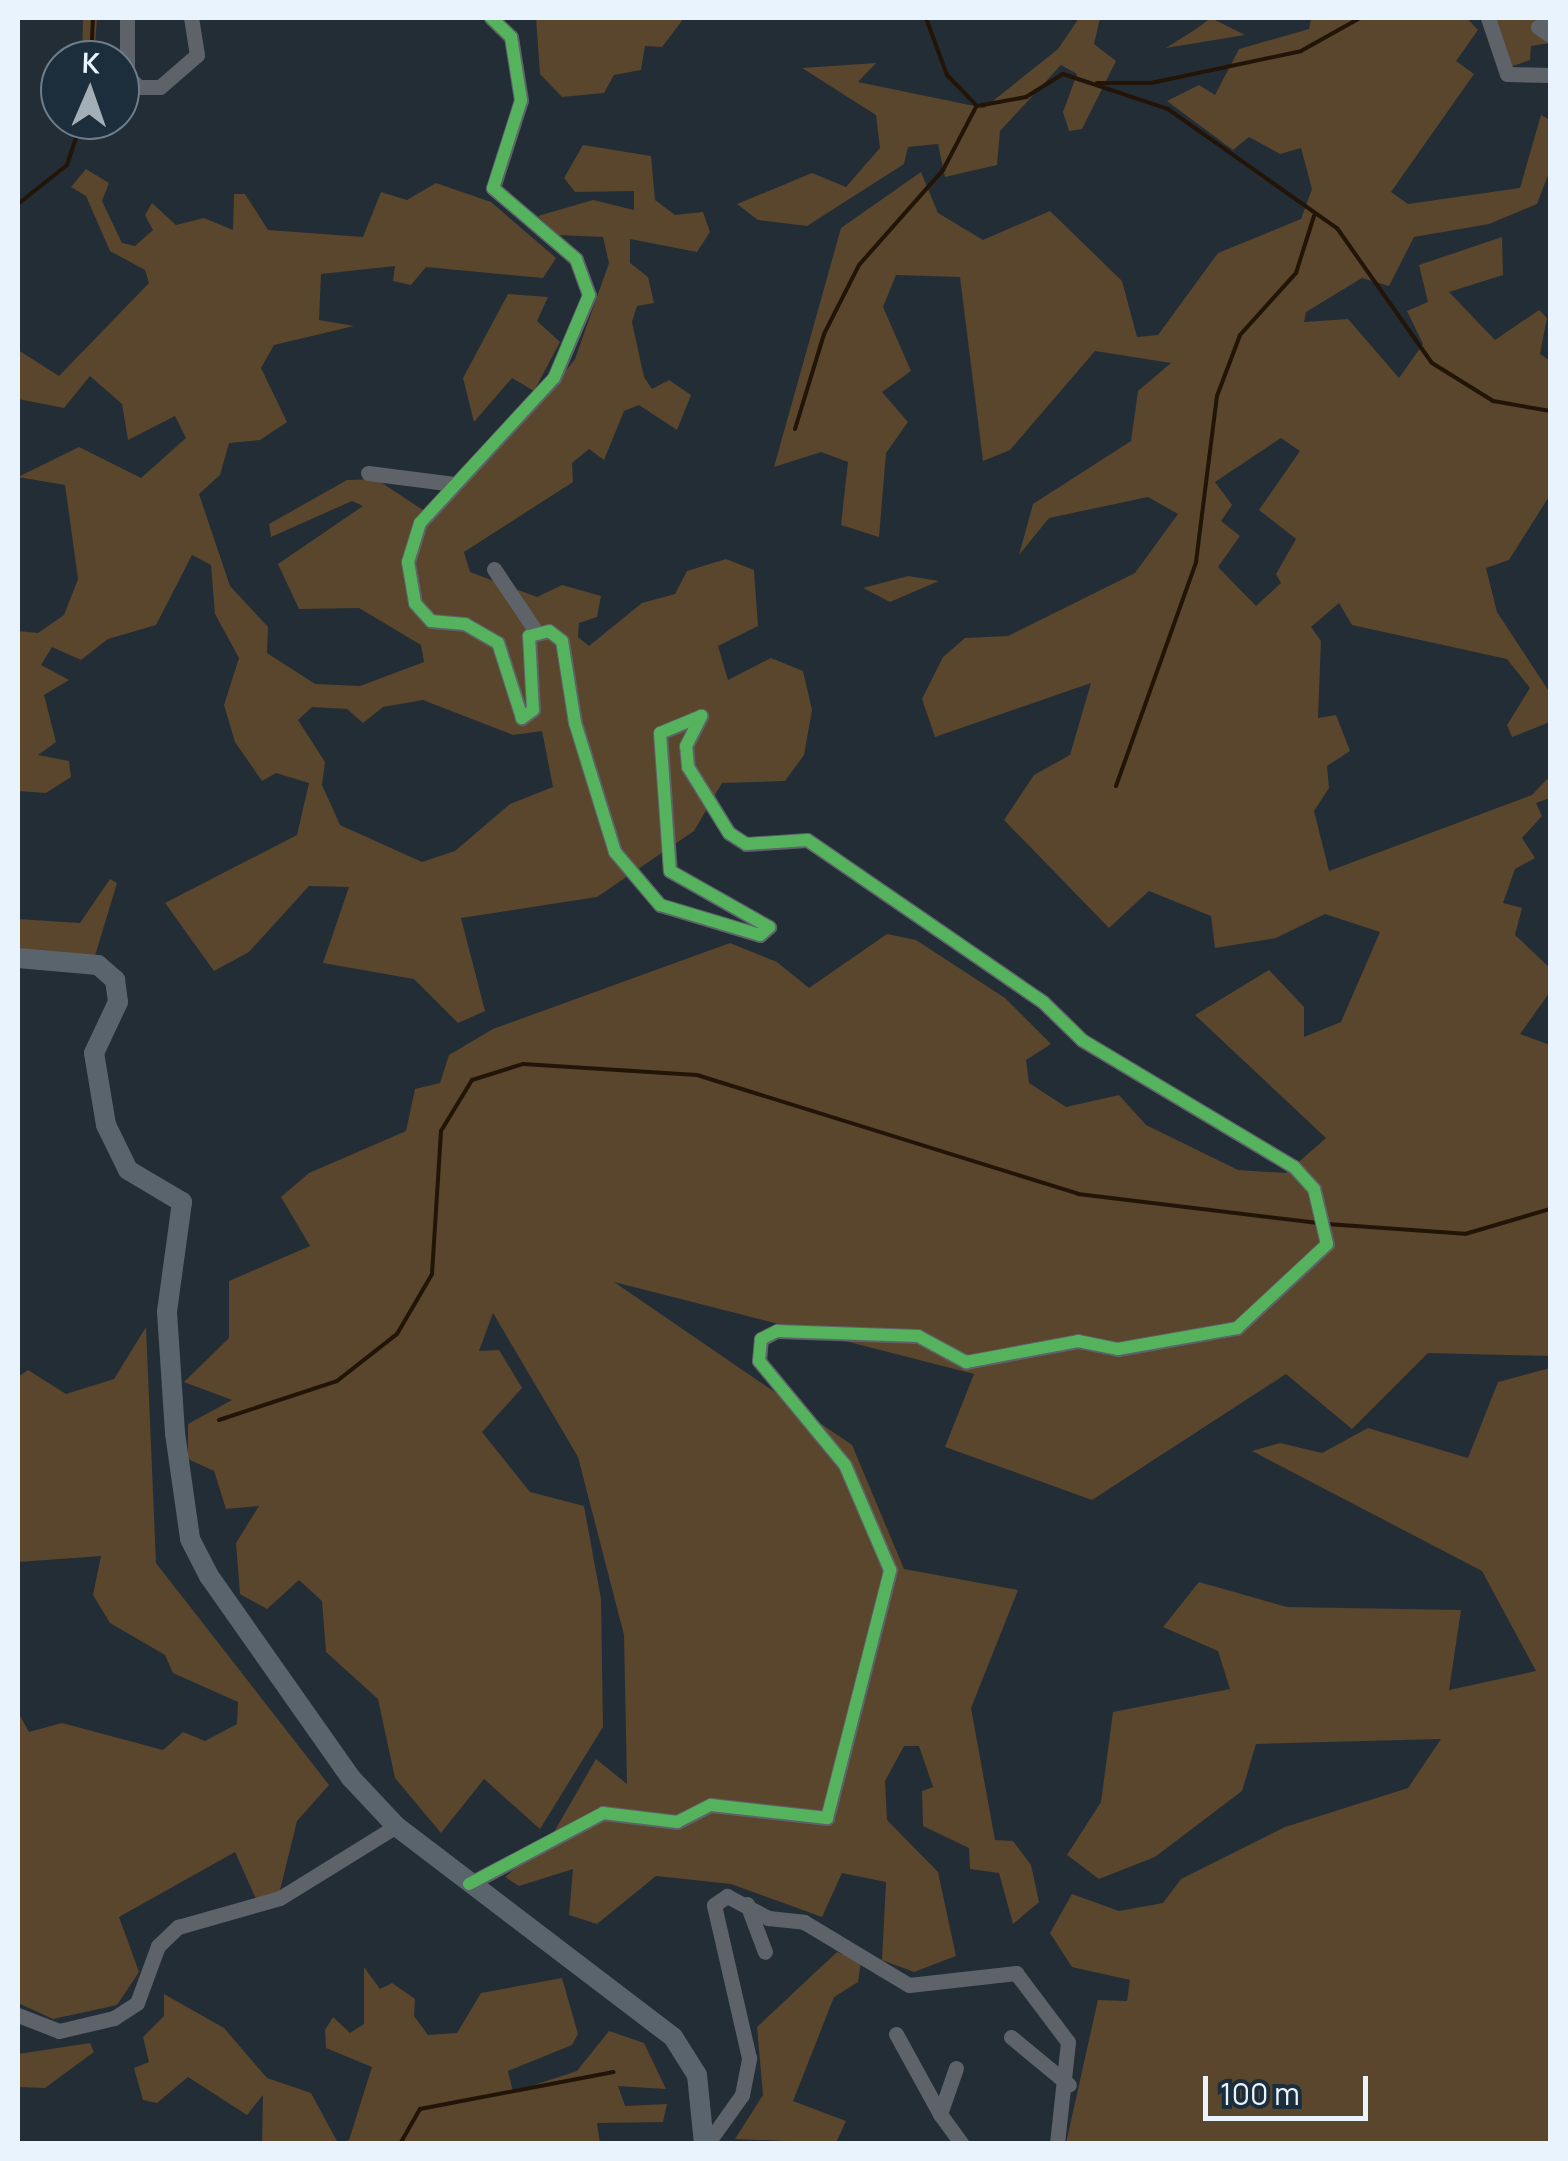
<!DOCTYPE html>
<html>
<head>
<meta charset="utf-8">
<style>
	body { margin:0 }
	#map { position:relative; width:1568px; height:2161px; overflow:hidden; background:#232d35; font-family:Manrope,sans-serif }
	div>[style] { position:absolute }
	.green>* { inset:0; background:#5a452d }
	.stream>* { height:4px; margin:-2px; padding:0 2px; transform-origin:2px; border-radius:2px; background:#221507 }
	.minor>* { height:15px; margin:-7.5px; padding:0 7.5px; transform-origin:7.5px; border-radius:7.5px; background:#5d6369 }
	.major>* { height:20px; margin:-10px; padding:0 10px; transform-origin:10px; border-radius:10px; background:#5a646c }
	.cycleway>* { height:12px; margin:-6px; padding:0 6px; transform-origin:6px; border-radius:6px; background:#56b35d }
	span { translate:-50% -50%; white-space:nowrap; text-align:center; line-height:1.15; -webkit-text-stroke:8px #1c2e3c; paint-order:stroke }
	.frame { position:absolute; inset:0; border:20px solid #e8f3fd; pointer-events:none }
	.north { position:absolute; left:40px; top:40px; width:100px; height:100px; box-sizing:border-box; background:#1c2e3c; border:2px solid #6e7d89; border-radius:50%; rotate:2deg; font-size:28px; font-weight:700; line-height:40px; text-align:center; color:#e8f3fd }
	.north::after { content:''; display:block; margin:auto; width:35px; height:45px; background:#a3aeb7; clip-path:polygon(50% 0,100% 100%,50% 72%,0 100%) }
	.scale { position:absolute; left:1203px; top:2076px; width:165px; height:45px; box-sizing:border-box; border:5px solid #e8f3fd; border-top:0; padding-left:12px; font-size:30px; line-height:35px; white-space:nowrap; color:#e8f3fd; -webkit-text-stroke:8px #1c2e3c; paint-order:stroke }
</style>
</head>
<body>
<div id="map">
	<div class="green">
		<i style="clip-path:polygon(83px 18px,97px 18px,94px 60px,82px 60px)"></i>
		<i style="clip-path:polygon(536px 18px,684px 18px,662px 47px,645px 46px,641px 70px,614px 75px,604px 93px,562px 97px,540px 74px)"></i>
		<i style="clip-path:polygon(1079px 18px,1100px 18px,1094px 44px,1116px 61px,1082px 129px,1069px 131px,1063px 112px,1077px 74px,1061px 65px,1000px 131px,997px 165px,945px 177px,938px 144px,908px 147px,904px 164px,807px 226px,758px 220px,737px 204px,812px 173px,846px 187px,880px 148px,876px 115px,802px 68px,876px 63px,858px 82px,984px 108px,1058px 49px)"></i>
		<i style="clip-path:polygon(1211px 18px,1245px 35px,1166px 48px,1196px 29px)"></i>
		<i style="clip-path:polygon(evenodd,1311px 18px,1467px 18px,1478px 30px,1456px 61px,1474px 74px,1391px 192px,1408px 204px,1520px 188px,1541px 115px,1550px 120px,1550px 170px,1537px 204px,1489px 224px,1414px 237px,1389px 286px,1362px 278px,1306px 312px,1304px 322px,1348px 319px,1399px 378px,1423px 344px,1407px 311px,1428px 302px,1419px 265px,1502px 237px,1503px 275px,1449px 292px,1495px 340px,1539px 310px,1547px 318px,1540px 354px,1550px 361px,1550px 495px,1509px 560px,1486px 568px,1497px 612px,1550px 693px,1550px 722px,1512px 737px,1507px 725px,1530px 688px,1507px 659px,1352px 625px,1339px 603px,1311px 627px,1321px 641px,1318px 718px,1336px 715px,1350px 751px,1327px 766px,1329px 788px,1314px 811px,1329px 871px,1532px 795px,1550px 776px,1550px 798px,1536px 803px,1542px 816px,1522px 838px,1535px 858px,1515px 869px,1503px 903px,1522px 908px,1515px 935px,1550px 968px,1550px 992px,1520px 1034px,1550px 1045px,1550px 1356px,1428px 1353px,1352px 1429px,1286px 1374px,1092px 1500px,945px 1447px,974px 1374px,614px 1282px,852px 1445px,904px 1569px,1018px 1590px,971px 1708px,995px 1840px,1013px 1841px,1031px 1865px,1039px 1902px,1013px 1924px,999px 1873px,970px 1869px,969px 1848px,923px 1826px,922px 1791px,933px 1787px,919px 1746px,904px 1746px,885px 1781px,887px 1820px,938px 1872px,956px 1956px,914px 1972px,882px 1960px,886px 1882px,842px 1873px,822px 1917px,731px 1884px,656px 1876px,597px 1924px,569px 1915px,573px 1869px,519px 1886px,505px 1877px,550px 1839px,596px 1759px,627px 1784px,624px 1635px,578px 1457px,493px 1313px,479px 1351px,499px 1350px,522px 1388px,482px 1432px,530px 1492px,584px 1506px,601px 1599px,603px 1727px,540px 1829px,484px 1779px,441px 1833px,395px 1778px,378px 1699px,326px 1652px,322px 1601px,299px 1580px,267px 1609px,240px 1594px,236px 1543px,259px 1506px,226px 1509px,214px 1471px,188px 1459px,188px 1424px,232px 1400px,184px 1382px,229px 1338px,229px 1281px,310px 1246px,281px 1197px,309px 1173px,406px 1131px,415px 1089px,440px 1083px,449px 1055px,493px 1029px,730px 943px,777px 962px,809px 988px,887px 934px,916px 940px,1005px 998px,1051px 1044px,1026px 1060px,1029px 1083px,1066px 1107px,1119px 1095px,1146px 1125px,1238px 1170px,1286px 1173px,1326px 1138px,1195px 1015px,1269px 970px,1304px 1007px,1304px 1037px,1341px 1022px,1380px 932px,1325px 914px,1276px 938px,1215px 948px,1211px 916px,1149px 891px,1109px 928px,1004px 820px,1034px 775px,1070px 755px,1091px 683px,935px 737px,922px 699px,943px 657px,965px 638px,1008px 636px,1135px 573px,1178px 514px,1148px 497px,1049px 518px,1019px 555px,1033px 504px,1131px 441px,1138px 391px,1171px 363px,1095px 351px,1010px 450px,983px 461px,960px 277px,896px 275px,883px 307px,911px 371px,882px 392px,908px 422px,886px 453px,879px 537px,841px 525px,848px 462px,821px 452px,774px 467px,841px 228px,921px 172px,938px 213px,983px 240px,1050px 211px,1122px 281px,1137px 337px,1158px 335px,1218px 253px,1301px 219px,1312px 189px,1301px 148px,1280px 154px,1249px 137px,1233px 150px,1167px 101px,1199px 85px,1215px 95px,1239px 49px,1309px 29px,1311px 18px,1281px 438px,1300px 451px,1259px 510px,1296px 539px,1276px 574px,1281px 583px,1256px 606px,1218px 567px,1240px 536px,1221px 521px,1232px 505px,1215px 482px,1281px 438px)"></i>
		<i style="clip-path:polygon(1493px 18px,1550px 18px,1550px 43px,1531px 46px,1530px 60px,1510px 67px)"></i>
		<i style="clip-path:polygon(evenodd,583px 145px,651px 156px,655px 200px,675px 215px,703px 212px,710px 232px,697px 252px,630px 239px,630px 263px,648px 277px,654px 303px,637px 306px,632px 322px,644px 377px,652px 389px,669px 380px,691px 395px,677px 430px,639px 405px,624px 411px,604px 460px,589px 449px,572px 463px,573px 482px,464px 552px,470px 572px,537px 597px,562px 585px,601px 596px,597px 617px,579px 623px,578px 637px,589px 646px,642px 603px,675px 594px,687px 571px,726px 559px,754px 570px,758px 626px,718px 646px,728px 680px,771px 658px,803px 671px,812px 710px,804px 755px,785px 781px,722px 783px,694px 831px,597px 897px,461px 918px,485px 1011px,458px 1023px,414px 979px,323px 963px,349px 887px,309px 886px,249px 952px,214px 971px,165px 903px,297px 835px,309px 783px,276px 773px,262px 781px,235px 742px,224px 705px,239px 658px,215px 614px,211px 565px,192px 555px,156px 625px,108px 639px,81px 660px,52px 647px,41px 665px,69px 680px,44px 695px,56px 742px,38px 755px,69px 761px,71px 777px,46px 793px,18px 791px,18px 631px,38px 633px,64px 615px,78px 579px,65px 485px,18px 477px,79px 447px,141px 478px,186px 438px,175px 416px,128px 440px,122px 404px,90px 376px,64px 408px,18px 399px,18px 350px,59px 376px,149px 283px,145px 270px,110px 251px,86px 196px,71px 187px,86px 169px,109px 183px,102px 201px,122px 243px,135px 246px,153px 230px,145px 215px,152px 203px,176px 225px,204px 218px,233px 230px,234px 194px,245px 194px,268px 230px,363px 237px,381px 192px,407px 200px,436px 183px,491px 202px,556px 258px,543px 278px,426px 267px,411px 285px,393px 281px,395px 266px,321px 274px,319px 320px,354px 326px,274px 345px,261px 368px,287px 422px,260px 440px,229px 443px,220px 475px,199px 494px,230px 586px,268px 627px,267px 653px,315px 684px,360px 686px,424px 662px,421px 645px,359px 608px,299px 609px,278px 564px,363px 506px,352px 501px,271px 537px,269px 524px,347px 480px,376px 479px,435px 518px,535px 410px,575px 359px,609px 263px,603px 237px,557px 235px,538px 216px,593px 200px,634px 210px,634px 191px,575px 192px,564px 178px,583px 145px,423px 700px,513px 735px,542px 731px,553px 787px,510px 804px,455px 851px,422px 862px,340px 825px,322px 785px,325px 762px,298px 720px,312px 707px,347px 709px,363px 723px,383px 707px,423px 700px)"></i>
		<i style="clip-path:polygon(508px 294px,548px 297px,537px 321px,560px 342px,534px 391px,512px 378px,474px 422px,463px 378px)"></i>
		<i style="clip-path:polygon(908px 576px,939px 581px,890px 602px,863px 588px)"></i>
		<i style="clip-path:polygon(110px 879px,117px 883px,94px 959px,18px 955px,18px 919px,80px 923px)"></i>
		<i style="clip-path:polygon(146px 1327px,156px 1563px,329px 1785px,297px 1821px,279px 1894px,256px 1899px,235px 1852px,119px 1917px,139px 1972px,117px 2005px,53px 2019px,18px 2003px,18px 1712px,29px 1732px,62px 1723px,163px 1750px,183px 1732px,205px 1741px,237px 1724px,238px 1702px,173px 1673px,165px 1655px,110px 1623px,93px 1595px,101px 1556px,18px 1562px,18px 1377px,28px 1370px,66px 1394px,114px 1379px)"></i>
		<i style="clip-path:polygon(1550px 1368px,1550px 2143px,1066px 2143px,1098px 2000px,1127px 2001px,1130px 1980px,1072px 1967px,1050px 1933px,1072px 1894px,1119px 1911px,1163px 1903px,1181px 1879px,1285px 1827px,1408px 1788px,1441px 1739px,1256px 1744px,1242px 1791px,1155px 1857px,1099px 1879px,1067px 1855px,1101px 1802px,1113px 1712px,1230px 1689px,1218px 1651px,1163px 1627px,1199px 1582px,1287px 1607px,1461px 1610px,1449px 1690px,1536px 1671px,1482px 1571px,1252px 1451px,1280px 1443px,1322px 1453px,1368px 1428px,1468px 1458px,1498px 1382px)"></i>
		<i style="clip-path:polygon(837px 1952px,861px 1961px,858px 1982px,834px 1997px,793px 2101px,846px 2121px,836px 2143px,735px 2139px,763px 2095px,757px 2027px)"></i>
		<i style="clip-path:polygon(364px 1967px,380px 1989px,392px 1983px,415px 1999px,414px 2016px,428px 2035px,457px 2033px,481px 1993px,562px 1978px,578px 2034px,572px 2045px,508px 2071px,513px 2092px,577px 2071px,609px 2031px,644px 2043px,666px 2089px,618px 2086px,625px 2106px,667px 2104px,663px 2122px,597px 2123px,600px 2143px,262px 2144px,263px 2095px,247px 2115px,188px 2077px,157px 2103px,143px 2100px,134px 2068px,149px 2062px,143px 2037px,164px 2016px,164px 1994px,224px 2028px,267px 2078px,311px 2093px,338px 2143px,349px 2140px,372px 2067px,326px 2048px,325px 2030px,333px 2017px,350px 2033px,364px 2024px)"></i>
		<i style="clip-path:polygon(90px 2043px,94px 2052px,45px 2088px,18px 2087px,18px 2054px)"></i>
	</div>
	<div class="stream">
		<i style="left:926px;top:18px;width:61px;rotate:69.8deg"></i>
		<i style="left:947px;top:75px;width:43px;rotate:45.9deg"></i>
		<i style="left:977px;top:106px;width:50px;rotate:-10.4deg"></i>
		<i style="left:1026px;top:97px;width:44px;rotate:-31.9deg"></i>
		<i style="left:1063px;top:74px;width:111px;rotate:18.4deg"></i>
		<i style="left:1168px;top:109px;width:207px;rotate:35.2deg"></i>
		<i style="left:1337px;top:228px;width:165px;rotate:54.9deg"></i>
		<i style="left:1432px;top:363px;width:72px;rotate:31.9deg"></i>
		<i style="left:1493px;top:401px;width:58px;rotate:10deg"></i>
		<i style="left:91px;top:60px;width:42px;rotate:-87.3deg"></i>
		<i style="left:1097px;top:83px;width:54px"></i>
		<i style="left:1151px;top:83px;width:153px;rotate:-12deg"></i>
		<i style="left:1301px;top:51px;width:68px;rotate:-29.2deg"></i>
		<i style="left:18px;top:204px;width:63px;rotate:-38.5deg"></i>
		<i style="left:67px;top:165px;width:47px;rotate:-71.6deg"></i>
		<i style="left:795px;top:429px;width:99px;rotate:-73deg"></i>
		<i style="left:824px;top:334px;width:77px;rotate:-63.1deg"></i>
		<i style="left:859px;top:265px;width:127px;rotate:-48.5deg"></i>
		<i style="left:943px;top:170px;width:71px;rotate:-62.4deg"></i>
		<i style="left:1116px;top:786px;width:238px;rotate:-70.3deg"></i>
		<i style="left:1196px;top:562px;width:167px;rotate:-82.8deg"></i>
		<i style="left:1217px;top:396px;width:65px;rotate:-69.3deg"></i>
		<i style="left:1240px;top:335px;width:84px;rotate:-47.9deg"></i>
		<i style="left:1296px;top:273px;width:60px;rotate:-72.5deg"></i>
		<i style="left:1327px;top:1224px;width:138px;rotate:4.1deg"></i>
		<i style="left:1465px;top:1234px;width:89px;rotate:-16.4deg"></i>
		<i style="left:219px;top:1420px;width:124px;rotate:-18.3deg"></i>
		<i style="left:337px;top:1381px;width:76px;rotate:-38.1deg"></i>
		<i style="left:397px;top:1334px;width:69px;rotate:-59.7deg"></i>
		<i style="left:432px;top:1274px;width:143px;rotate:-86.4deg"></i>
		<i style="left:441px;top:1131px;width:60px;rotate:-58.7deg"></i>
		<i style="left:472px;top:1080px;width:53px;rotate:-17.4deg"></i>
		<i style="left:523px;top:1064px;width:174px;rotate:3.6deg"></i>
		<i style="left:697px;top:1075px;width:399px;rotate:17.3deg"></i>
		<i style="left:1078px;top:1194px;width:242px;rotate:6.9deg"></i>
		<i style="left:400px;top:2144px;width:40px;rotate:-60.3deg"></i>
		<i style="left:420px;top:2109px;width:197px;rotate:-10.8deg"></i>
	</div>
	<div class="minor">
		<i style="left:127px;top:18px;width:58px;rotate:90deg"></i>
		<i style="left:127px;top:76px;width:16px;rotate:43deg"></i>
		<i style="left:139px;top:87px;width:21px"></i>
		<i style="left:160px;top:87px;width:49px;rotate:-40.9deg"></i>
		<i style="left:197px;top:55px;width:37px;rotate:-99deg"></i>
		<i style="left:1488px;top:18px;width:59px;rotate:71.3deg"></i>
		<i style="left:1507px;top:74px;width:43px;rotate:1.3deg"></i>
		<i style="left:1550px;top:21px;width:13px;rotate:153deg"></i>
		<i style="left:1538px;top:27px;width:14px;rotate:34deg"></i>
		<i style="left:368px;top:473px;width:87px;rotate:7.3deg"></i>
		<i style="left:494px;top:569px;width:73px;rotate:56.1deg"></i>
		<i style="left:469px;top:1884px;width:152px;rotate:-27.9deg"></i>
		<i style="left:603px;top:1813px;width:75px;rotate:6.9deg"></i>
		<i style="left:677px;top:1822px;width:38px;rotate:-27deg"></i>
		<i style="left:711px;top:1805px;width:117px;rotate:6.4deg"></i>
		<i style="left:827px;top:1818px;width:256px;rotate:-75.7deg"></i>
		<i style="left:890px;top:1570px;width:114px;rotate:-113.2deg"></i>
		<i style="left:845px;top:1465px;width:135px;rotate:-129.6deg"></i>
		<i style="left:759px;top:1361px;width:22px;rotate:-85deg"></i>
		<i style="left:761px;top:1339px;width:18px;rotate:-27deg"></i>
		<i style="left:777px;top:1331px;width:141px;rotate:2deg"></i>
		<i style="left:918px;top:1336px;width:55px;rotate:28.4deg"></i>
		<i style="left:966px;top:1362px;width:114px;rotate:-10.6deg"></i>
		<i style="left:1078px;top:1341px;width:41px;rotate:11.3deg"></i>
		<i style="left:1118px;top:1349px;width:121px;rotate:-10deg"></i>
		<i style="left:1237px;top:1328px;width:123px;rotate:-43deg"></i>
		<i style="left:1327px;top:1244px;width:57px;rotate:-103.3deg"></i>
		<i style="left:1314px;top:1189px;width:30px;rotate:-132deg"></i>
		<i style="left:1294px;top:1167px;width:247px;rotate:-149.1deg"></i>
		<i style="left:1082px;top:1040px;width:54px;rotate:-135.7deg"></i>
		<i style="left:1043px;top:1002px;width:286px;rotate:-145.5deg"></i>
		<i style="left:807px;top:840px;width:61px;rotate:176.2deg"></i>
		<i style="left:746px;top:844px;width:20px;rotate:-147deg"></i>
		<i style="left:729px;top:833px;width:78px;rotate:-121.8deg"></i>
		<i style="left:688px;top:767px;width:21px;rotate:-95deg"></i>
		<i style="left:686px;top:746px;width:34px;rotate:-63deg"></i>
		<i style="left:701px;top:716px;width:44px;rotate:157.5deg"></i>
		<i style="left:660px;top:733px;width:138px;rotate:85.9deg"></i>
		<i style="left:670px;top:871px;width:114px;rotate:29.5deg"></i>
		<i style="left:769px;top:927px;width:12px;rotate:138deg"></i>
		<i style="left:760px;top:935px;width:104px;rotate:-163.3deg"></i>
		<i style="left:660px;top:905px;width:70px;rotate:-130.3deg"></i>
		<i style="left:615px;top:852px;width:135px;rotate:-107.2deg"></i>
		<i style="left:575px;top:723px;width:83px;rotate:-99deg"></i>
		<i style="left:562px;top:641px;width:16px;rotate:-142deg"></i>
		<i style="left:549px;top:631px;width:21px;rotate:166deg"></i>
		<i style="left:529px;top:636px;width:74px;rotate:86.9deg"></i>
		<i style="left:533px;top:710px;width:14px;rotate:144deg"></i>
		<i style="left:522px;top:718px;width:79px;rotate:-107.7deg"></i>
		<i style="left:498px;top:643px;width:38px;rotate:-150deg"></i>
		<i style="left:465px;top:624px;width:34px;rotate:-175deg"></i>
		<i style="left:431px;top:621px;width:24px;rotate:-132deg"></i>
		<i style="left:415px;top:603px;width:42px;rotate:-99.7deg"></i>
		<i style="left:408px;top:562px;width:41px;rotate:-72.9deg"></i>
		<i style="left:420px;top:523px;width:197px;rotate:-47.3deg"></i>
		<i style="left:554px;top:378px;width:90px;rotate:-67.1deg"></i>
		<i style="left:589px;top:295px;width:38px;rotate:-110deg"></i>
		<i style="left:576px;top:259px;width:109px;rotate:-139.5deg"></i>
		<i style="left:493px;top:188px;width:92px;rotate:-72.3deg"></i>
		<i style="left:521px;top:100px;width:64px;rotate:-99deg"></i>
		<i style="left:511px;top:37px;width:28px;rotate:-136deg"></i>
		<i style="left:747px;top:1904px;width:51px;rotate:69.4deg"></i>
		<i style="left:18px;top:2015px;width:44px;rotate:21.3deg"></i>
		<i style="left:59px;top:2031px;width:57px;rotate:-13.3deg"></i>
		<i style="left:114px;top:2018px;width:27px;rotate:-33deg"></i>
		<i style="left:137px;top:2003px;width:61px;rotate:-69.8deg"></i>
		<i style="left:158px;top:1946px;width:28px;rotate:-44deg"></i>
		<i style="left:178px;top:1927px;width:106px;rotate:-15.9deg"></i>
		<i style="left:280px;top:1898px;width:137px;rotate:-31.8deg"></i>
		<i style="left:896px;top:2034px;width:91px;rotate:61.2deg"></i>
		<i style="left:1011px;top:2037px;width:75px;rotate:39.6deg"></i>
		<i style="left:956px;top:2068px;width:49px;rotate:109.2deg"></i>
		<i style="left:940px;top:2114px;width:37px;rotate:54deg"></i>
		<i style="left:707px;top:2144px;width:60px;rotate:-54.5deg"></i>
		<i style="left:742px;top:2095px;width:38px;rotate:-79deg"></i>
		<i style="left:749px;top:2058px;width:157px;rotate:-102.9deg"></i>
		<i style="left:714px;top:1905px;width:16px;rotate:-35deg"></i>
		<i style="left:727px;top:1896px;width:47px;rotate:28.2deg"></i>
		<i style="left:768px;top:1918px;width:36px;rotate:6deg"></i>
		<i style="left:804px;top:1922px;width:122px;rotate:31deg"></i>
		<i style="left:909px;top:1985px;width:108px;rotate:-6.4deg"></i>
		<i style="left:1016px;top:1973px;width:86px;rotate:53deg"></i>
		<i style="left:1068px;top:2042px;width:103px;rotate:96.2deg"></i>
	</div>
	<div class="major">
		<i style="left:18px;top:958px;width:80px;rotate:5deg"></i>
		<i style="left:98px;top:965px;width:23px;rotate:41deg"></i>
		<i style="left:115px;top:980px;width:22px;rotate:82deg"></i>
		<i style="left:118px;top:1002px;width:56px;rotate:115.2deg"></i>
		<i style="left:94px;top:1053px;width:73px;rotate:80.5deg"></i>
		<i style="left:106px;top:1125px;width:50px;rotate:63.9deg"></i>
		<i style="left:128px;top:1170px;width:63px;rotate:30.7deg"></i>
		<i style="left:182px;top:1202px;width:111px;rotate:97.8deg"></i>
		<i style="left:167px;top:1312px;width:121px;rotate:86.2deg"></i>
		<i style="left:175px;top:1433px;width:107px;rotate:81.9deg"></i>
		<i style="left:190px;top:1539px;width:42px;rotate:62.8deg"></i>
		<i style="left:209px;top:1576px;width:247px;rotate:54.9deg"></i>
		<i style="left:351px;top:1778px;width:66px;rotate:46.8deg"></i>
		<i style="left:396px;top:1826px;width:348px;rotate:37.3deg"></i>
		<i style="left:673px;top:2037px;width:45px;rotate:57.7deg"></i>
		<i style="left:697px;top:2075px;width:69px;rotate:84.2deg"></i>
	</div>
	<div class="cycleway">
		<i style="left:469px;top:1884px;width:152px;rotate:-27.9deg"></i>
		<i style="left:603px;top:1813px;width:75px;rotate:6.9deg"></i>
		<i style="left:677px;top:1822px;width:38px;rotate:-27deg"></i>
		<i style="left:711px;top:1805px;width:117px;rotate:6.4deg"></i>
		<i style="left:827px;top:1818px;width:256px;rotate:-75.7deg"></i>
		<i style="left:890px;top:1570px;width:114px;rotate:-113.2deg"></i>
		<i style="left:845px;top:1465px;width:135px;rotate:-129.6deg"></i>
		<i style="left:759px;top:1361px;width:22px;rotate:-85deg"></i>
		<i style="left:761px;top:1339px;width:18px;rotate:-27deg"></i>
		<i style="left:777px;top:1331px;width:141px;rotate:2deg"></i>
		<i style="left:918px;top:1336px;width:55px;rotate:28.4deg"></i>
		<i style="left:966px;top:1362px;width:114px;rotate:-10.6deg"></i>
		<i style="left:1078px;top:1341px;width:41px;rotate:11.3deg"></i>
		<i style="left:1118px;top:1349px;width:121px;rotate:-10deg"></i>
		<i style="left:1237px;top:1328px;width:123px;rotate:-43deg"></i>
		<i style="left:1327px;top:1244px;width:57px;rotate:-103.3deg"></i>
		<i style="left:1314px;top:1189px;width:30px;rotate:-132deg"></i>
		<i style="left:1294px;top:1167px;width:247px;rotate:-149.1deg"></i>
		<i style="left:1082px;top:1040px;width:54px;rotate:-135.7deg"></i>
		<i style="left:1043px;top:1002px;width:286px;rotate:-145.5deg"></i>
		<i style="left:807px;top:840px;width:61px;rotate:176.2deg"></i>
		<i style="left:746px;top:844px;width:20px;rotate:-147deg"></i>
		<i style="left:729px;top:833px;width:78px;rotate:-121.8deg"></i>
		<i style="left:688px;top:767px;width:21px;rotate:-95deg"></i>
		<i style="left:686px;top:746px;width:34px;rotate:-63deg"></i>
		<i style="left:701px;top:716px;width:44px;rotate:157.5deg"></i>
		<i style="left:660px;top:733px;width:138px;rotate:85.9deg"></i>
		<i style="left:670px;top:871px;width:114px;rotate:29.5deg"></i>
		<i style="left:769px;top:927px;width:12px;rotate:138deg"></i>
		<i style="left:760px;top:935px;width:104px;rotate:-163.3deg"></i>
		<i style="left:660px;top:905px;width:70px;rotate:-130.3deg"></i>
		<i style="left:615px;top:852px;width:135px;rotate:-107.2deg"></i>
		<i style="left:575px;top:723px;width:83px;rotate:-99deg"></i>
		<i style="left:562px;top:641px;width:16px;rotate:-142deg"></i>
		<i style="left:549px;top:631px;width:21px;rotate:166deg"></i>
		<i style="left:529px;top:636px;width:74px;rotate:86.9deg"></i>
		<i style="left:533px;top:710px;width:14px;rotate:144deg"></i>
		<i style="left:522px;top:718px;width:79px;rotate:-107.7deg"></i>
		<i style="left:498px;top:643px;width:38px;rotate:-150deg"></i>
		<i style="left:465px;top:624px;width:34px;rotate:-175deg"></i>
		<i style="left:431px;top:621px;width:24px;rotate:-132deg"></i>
		<i style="left:415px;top:603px;width:42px;rotate:-99.7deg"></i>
		<i style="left:408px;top:562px;width:41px;rotate:-72.9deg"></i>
		<i style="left:420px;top:523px;width:197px;rotate:-47.3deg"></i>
		<i style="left:554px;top:378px;width:90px;rotate:-67.1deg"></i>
		<i style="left:589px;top:295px;width:38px;rotate:-110deg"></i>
		<i style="left:576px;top:259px;width:109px;rotate:-139.5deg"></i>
		<i style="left:493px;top:188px;width:92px;rotate:-72.3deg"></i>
		<i style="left:521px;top:100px;width:64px;rotate:-99deg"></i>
		<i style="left:511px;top:37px;width:28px;rotate:-136deg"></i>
	</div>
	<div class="frame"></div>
	<div class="north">K</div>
	<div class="scale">100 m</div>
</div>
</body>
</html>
